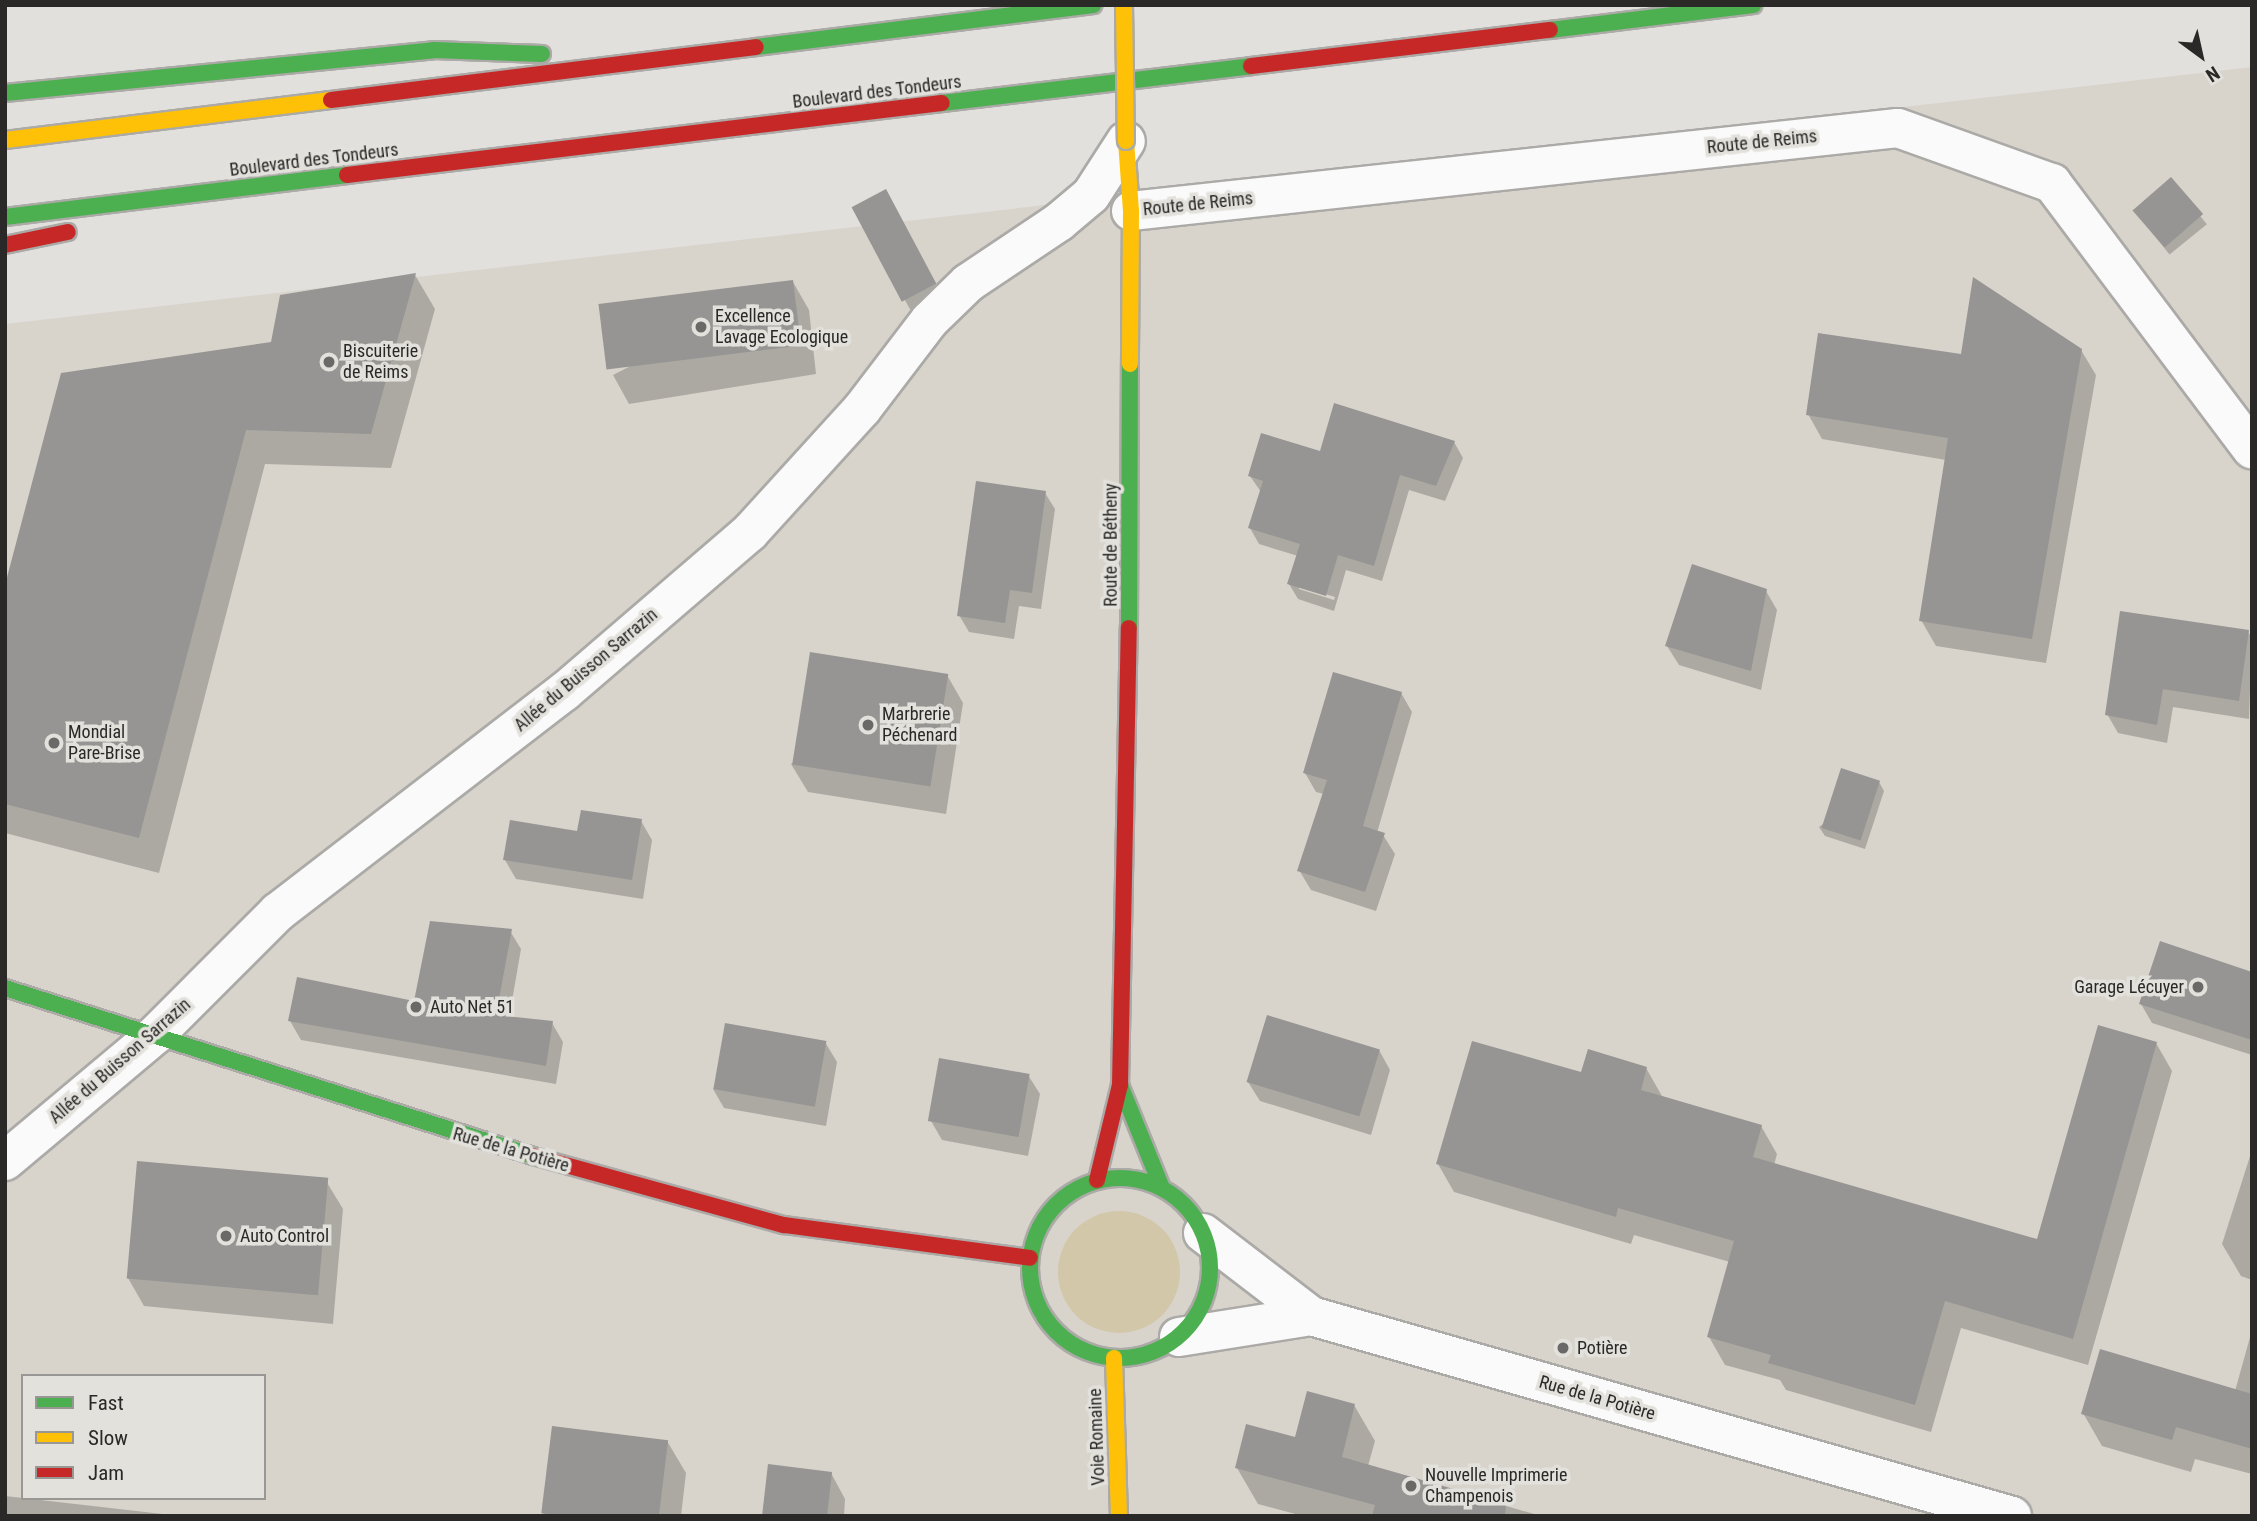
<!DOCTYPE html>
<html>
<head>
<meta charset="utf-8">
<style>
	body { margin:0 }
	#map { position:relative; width:2257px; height:1521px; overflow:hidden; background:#e2e0dd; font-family:"Roboto Condensed",sans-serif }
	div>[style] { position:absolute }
	.built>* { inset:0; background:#d8d4cc }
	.green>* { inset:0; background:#d3c7a9 }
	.round { border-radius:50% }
	.shadow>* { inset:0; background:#0003; transform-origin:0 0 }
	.building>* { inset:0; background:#969593; transform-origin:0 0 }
	.roads { filter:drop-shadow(2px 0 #abaaa7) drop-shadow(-2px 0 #abaaa7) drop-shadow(0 2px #abaaa7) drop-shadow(0 -2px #abaaa7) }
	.street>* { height:38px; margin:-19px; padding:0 19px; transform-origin:19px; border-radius:19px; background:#fbfafa }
	.fast>* { height:16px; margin:-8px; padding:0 8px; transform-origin:8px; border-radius:8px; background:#4caf50 }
	.fast>.ring { margin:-8px; padding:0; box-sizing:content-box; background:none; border:16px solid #4caf50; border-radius:50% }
	.slow>* { height:16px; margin:-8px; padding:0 8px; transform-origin:8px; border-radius:8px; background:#ffc107 }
	.jam>* { height:16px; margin:-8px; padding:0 8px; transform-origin:8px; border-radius:8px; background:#c62828 }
	.bridges { filter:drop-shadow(2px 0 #abaaa7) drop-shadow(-2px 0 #abaaa7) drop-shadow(0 2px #abaaa7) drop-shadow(0 -2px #abaaa7) }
	.slow-bridge>* { height:16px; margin:-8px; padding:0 8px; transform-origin:8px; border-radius:8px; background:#ffc107 }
	.dots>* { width:19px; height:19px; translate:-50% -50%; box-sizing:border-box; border:4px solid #e3e1dc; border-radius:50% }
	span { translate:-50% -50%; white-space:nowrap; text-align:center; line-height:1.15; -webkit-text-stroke:7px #e3e1dc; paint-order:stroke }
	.street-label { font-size:18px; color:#2a2927 }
	.poi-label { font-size:18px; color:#2a2927 }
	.left { translate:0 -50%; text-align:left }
	.right { translate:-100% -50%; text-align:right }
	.frame { position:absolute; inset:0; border:7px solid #2a2927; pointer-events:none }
	.legend { position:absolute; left:21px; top:1374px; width:245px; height:126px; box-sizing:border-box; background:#e3e1dc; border:2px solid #999794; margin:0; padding:9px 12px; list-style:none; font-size:21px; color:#2a2927 }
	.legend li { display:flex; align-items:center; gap:14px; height:35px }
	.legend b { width:35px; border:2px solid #999794 }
	.north { position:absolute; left:2166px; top:21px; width:70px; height:70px; -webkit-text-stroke:5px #e3e1dc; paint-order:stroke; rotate:147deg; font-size:19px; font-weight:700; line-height:28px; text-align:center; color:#2a2927 }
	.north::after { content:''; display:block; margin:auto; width:24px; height:32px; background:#2a2927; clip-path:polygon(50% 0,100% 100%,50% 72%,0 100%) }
</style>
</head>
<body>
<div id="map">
	<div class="built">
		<i style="clip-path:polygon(evenodd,2252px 67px,2252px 1516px,5px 1516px,5px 324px,2252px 67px,23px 1376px,264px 1376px,264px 1498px,23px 1498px,23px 1376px)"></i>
	</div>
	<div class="green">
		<i class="round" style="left:1058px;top:1211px;width:122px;height:122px"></i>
	</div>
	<div class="shadow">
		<i style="left:2171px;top:180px;width:57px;height:48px;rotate:51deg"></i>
		<i style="left:885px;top:192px;width:115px;height:35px;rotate:61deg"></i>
		<i style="clip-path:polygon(415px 275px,435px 309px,391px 468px,265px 464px,159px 873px,5px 833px,5px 592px,272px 343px)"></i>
		<i style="clip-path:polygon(793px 282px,809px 310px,816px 374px,629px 404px,613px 375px)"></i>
		<i style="clip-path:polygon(2081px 350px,2096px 375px,2046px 663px,1936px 646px,1921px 620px,1946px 460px,1822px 439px,1808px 414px,1962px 356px)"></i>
		<i style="clip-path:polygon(evenodd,1454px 442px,1463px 458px,1445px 501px,1409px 490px,1382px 581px,1346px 570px,1334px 611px,1298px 599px,1289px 584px,1298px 556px,1259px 544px,1250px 528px,1261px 492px,1250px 476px,1321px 453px,1454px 442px,1299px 586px,1335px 597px,1334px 600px,1299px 589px,1299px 586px)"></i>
		<i style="clip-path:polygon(1045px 493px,1055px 509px,1041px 609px,1019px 606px,1014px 639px,969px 632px,959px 615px)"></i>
		<i style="clip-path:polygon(1766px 591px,1777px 610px,1761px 690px,1679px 665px,1667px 646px)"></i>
		<i style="clip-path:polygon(2248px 632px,2252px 638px,2249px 719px,2173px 707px,2167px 743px,2118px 733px,2107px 714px)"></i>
		<i style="clip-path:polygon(947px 675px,963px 703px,946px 814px,808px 792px,791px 764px)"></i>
		<i style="clip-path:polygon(1401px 693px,1412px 712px,1377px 833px,1383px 835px,1395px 854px,1376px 911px,1311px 890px,1299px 870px,1324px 794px,1316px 792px,1305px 773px)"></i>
		<i style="clip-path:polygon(1879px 782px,1884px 791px,1865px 849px,1825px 836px,1819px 827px)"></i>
		<i style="clip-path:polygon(641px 821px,652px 840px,643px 899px,516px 879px,505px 860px,578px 833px)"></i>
		<i style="clip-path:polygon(510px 931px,521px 949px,509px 1018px,552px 1023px,563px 1042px,556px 1084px,301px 1040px,290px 1021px,416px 1003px)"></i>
		<i style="clip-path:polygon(2252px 973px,2252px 1055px,2152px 1023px,2141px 1004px)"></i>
		<i style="clip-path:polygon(825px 1042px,837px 1062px,826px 1126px,724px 1108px,713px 1089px)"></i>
		<i style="clip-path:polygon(2156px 1043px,2172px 1071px,2088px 1365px,1961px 1328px,1931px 1432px,1786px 1390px,1780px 1380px,1725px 1365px,1709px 1337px,1730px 1262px,1634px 1235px,1631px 1244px,1454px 1192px,1438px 1164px,1582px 1075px,1646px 1068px,1662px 1096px,1761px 1126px,1777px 1154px,1774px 1165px,2039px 1242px)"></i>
		<i style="clip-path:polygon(1379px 1050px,1390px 1070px,1371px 1135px,1260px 1101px,1248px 1082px)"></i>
		<i style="clip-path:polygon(1028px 1075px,1040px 1094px,1028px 1156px,942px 1140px,931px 1121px)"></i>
		<i style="clip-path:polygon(2252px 1150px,2252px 1280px,2241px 1276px,2222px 1244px)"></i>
		<i style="clip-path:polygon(326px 1181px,343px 1209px,333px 1324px,144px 1306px,128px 1278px)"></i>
		<i style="clip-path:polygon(2252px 1330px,2252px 1474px,2195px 1459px,2191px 1472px,2102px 1446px,2083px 1413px,2235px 1391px)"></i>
		<i style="clip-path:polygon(1354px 1405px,1375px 1441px,1368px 1466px,1541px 1516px,1303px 1516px,1258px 1504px,1237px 1468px)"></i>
		<i style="clip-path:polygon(553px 1428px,667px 1441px,686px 1473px,681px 1516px,543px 1516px)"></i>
		<i style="clip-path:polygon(831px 1473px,845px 1499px,844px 1516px,764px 1516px)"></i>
		<i style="clip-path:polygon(5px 1496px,23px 1498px,180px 1516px,5px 1516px)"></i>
	</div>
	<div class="building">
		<i style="left:2171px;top:177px;width:49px;height:51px;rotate:49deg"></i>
		<i style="left:886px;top:189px;width:107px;height:39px;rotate:62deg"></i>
		<i style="clip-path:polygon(416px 273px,371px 434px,246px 430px,139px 838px,5px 804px,5px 585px,61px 373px,271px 342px,280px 295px)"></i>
		<i style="clip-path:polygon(1973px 277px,2082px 349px,2032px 639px,1919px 621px,1948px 438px,1806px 415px,1818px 333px,1961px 354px)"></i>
		<i style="left:793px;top:280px;width:66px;height:196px;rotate:83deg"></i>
		<i style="clip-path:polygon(1334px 403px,1455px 441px,1436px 486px,1400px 475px,1374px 566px,1338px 555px,1326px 596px,1287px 584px,1300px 544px,1248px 528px,1263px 481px,1248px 476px,1261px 433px,1320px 451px)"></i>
		<i style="clip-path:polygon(976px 481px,1046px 491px,1032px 593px,1010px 590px,1005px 623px,957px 616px)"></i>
		<i style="clip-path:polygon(1692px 564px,1767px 589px,1751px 671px,1665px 646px)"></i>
		<i style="clip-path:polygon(2120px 611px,2249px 630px,2239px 701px,2163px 689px,2157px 725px,2105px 715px)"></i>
		<i style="left:810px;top:652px;width:140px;height:114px;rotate:9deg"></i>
		<i style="clip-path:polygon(1333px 672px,1402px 692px,1363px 826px,1385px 833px,1365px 892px,1297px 871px,1327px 780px,1303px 773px)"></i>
		<i style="left:1841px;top:768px;width:41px;height:63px;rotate:18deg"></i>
		<i style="clip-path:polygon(581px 810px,642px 819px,632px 880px,503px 860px,510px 820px,577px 831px)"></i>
		<i style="clip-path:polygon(430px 921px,512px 929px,496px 1015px,553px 1021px,546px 1066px,288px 1021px,297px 977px,414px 1001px)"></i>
		<i style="clip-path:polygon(2160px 941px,2252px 972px,2252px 1040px,2139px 1004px)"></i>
		<i style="left:1267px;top:1015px;width:118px;height:70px;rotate:17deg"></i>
		<i style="left:725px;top:1023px;width:103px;height:67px;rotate:10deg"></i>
		<i style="clip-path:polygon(2098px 1025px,2157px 1042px,2073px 1339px,1945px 1301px,1915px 1405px,1768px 1363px,1771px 1355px,1707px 1337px,1734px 1241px,1618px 1208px,1616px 1217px,1436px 1164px,1472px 1041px,1581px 1072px,1588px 1049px,1647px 1067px,1641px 1090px,1762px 1125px,1753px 1157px,2037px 1239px)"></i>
		<i style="left:939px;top:1058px;width:92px;height:64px;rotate:10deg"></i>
		<i style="left:137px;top:1161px;width:192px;height:118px;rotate:5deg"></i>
		<i style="clip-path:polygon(2100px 1349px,2252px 1394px,2252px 1449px,2176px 1427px,2172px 1440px,2081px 1414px)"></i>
		<i style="clip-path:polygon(1307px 1391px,1355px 1404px,1342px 1457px,1506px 1504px,1505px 1516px,1372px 1516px,1375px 1505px,1235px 1468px,1246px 1424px,1295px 1437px)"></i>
		<i style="left:552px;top:1426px;width:117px;height:88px;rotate:7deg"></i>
		<i style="clip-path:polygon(768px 1464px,832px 1472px,827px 1516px,762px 1516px)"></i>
	</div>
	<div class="roads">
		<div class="street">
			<i style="left:1131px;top:211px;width:771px;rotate:-6.18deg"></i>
			<i style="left:1898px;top:128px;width:164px;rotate:19.7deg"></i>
			<i style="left:2052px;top:183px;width:333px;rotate:53.1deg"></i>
			<i style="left:5px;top:1161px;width:196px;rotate:-40deg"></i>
			<i style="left:155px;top:1035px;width:174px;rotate:-45deg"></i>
			<i style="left:278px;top:912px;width:361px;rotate:-37.6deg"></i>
			<i style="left:564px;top:692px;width:245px;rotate:-40.7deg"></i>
			<i style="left:750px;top:532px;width:166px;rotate:-47.7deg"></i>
			<i style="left:862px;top:409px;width:111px;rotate:-52.7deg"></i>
			<i style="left:929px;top:321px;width:54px;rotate:-44.3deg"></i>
			<i style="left:968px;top:283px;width:110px;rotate:-33.8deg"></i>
			<i style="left:1059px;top:222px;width:42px;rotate:-40.2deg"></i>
			<i style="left:1091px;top:195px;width:64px;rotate:-57.1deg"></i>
			<i style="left:1203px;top:1233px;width:136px;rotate:37.5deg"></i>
			<i style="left:1179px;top:1337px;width:134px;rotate:-9deg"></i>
			<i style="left:1311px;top:1316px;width:729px;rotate:15.92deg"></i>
		</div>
		<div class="fast">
			<i style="left:1550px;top:30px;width:205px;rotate:-7deg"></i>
			<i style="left:756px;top:47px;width:340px;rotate:-7.1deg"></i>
			<i style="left:5px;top:93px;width:431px;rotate:-5.7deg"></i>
			<i style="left:434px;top:50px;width:108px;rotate:2.1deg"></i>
			<i style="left:942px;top:103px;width:311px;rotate:-6.8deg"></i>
			<i style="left:5px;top:217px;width:345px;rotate:-7deg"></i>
			<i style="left:1129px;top:628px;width:264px;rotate:-89.8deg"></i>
			<i style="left:5px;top:988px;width:554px;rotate:17.65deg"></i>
			<i style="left:1120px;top:1085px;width:111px;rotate:67.8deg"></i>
			<i class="ring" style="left:1030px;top:1178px;width:164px;height:164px"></i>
		</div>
		<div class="slow">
			<i style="left:5px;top:140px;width:328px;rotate:-7deg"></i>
			<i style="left:1126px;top:141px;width:70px;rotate:85.9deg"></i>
			<i style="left:1131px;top:211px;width:153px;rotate:90.4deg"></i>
			<i style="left:1114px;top:1358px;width:158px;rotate:88.2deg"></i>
		</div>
		<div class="jam">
			<i style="left:1251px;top:66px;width:301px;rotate:-6.9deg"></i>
			<i style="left:331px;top:100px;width:428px;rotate:-7.1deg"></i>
			<i style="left:347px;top:175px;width:599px;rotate:-6.9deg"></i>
			<i style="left:5px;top:245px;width:64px;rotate:-11.7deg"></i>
			<i style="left:533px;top:1156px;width:260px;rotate:15.4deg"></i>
			<i style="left:784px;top:1225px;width:248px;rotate:7.6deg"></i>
			<i style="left:1097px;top:1180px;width:98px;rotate:-76.4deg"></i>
			<i style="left:1120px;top:1085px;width:457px;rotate:-88.9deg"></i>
		</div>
	</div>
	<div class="bridges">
		<div class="slow-bridge">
			<i style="left:1124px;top:5px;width:136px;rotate:89.2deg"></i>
		</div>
	</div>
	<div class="dots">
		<i style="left:701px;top:327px;background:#6a6967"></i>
		<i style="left:329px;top:362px;background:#6a6967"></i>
		<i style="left:868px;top:725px;background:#6a6967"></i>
		<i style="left:54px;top:743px;background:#6a6967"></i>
		<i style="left:2198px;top:987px;background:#6a6967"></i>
		<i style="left:416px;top:1007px;background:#6a6967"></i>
		<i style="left:226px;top:1236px;background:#6a6967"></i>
		<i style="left:1563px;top:1348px;background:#6a6967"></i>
		<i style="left:1411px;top:1486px;background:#6a6967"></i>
	</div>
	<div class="street-label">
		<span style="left:877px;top:92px;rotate:-7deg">Boulevard des Tondeurs</span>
		<span style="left:1762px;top:142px;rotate:-6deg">Route de Reims</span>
		<span style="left:314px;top:160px;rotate:-7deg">Boulevard des Tondeurs</span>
		<span style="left:1198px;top:204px;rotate:-6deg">Route de Reims</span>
		<span style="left:1111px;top:545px;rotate:-90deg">Route de Bétheny</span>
		<span style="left:586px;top:670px;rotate:-40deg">Allée du Buisson Sarrazin</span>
		<span style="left:120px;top:1061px;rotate:-41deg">Allée du Buisson Sarrazin</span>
		<span style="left:511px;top:1150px;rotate:16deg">Rue de la Potière</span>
		<span style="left:1597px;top:1398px;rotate:16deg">Rue de la Potière</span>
		<span style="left:1097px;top:1437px;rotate:-92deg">Voie Romaine</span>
	</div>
	<div class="poi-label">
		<span class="left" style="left:715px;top:327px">Excellence<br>Lavage Ecologique</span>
		<span class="left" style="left:343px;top:362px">Biscuiterie<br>de Reims</span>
		<span class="left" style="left:882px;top:725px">Marbrerie<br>Péchenard</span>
		<span class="left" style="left:68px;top:743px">Mondial<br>Pare-Brise</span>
		<span class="right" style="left:2184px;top:987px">Garage Lécuyer</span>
		<span class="left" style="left:430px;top:1007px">Auto Net 51</span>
		<span class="left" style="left:240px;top:1236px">Auto Control</span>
		<span class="left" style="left:1577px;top:1348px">Potière</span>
		<span class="left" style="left:1425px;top:1486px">Nouvelle Imprimerie<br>Champenois</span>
	</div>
	<div class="frame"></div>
	<ul class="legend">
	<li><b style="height:9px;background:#4caf50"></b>Fast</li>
	<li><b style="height:9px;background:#ffc107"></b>Slow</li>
	<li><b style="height:9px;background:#c62828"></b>Jam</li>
	</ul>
	<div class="north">N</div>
</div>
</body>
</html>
